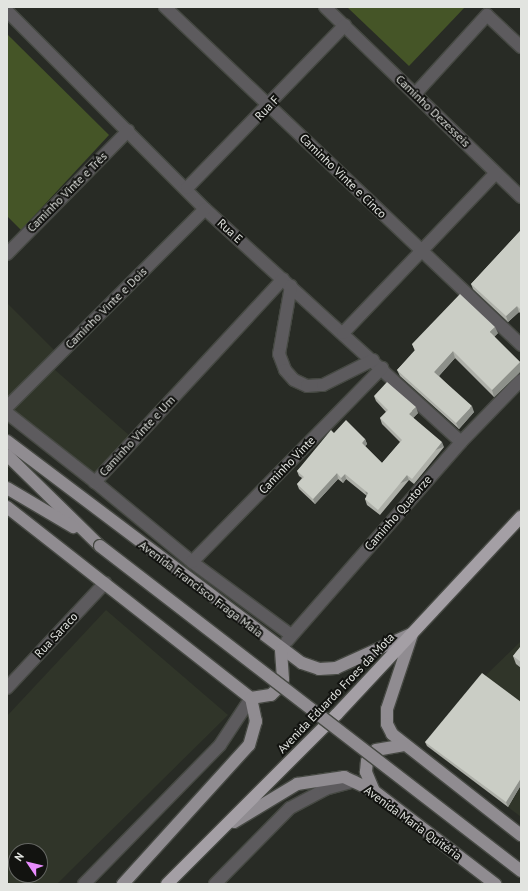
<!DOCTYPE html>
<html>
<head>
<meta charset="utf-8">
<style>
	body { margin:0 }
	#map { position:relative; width:528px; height:891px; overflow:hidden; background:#282b25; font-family:"PT Sans",sans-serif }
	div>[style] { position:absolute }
	.built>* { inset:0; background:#303529 }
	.green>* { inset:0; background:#455527 }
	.roads { filter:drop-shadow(1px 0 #464943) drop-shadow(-1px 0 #464943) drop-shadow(0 1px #464943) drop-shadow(0 -1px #464943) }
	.minor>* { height:12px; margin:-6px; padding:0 6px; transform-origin:6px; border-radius:6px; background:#5d5b5e }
	.major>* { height:12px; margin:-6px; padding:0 6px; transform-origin:6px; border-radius:6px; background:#908c91 }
	.highway>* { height:12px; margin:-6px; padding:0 6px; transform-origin:6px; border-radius:6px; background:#a49fa5 }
	.bridges { filter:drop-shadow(1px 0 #464943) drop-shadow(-1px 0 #464943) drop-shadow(0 1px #464943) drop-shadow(0 -1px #464943) }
	.major-bridge>* { height:12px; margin:-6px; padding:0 6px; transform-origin:6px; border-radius:6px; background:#908c91 }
	.wall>* { inset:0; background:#aeb0a9 }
	.shaded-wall>* { inset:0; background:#8d908a; transform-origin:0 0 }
	.building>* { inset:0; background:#cacdc5 }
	span { translate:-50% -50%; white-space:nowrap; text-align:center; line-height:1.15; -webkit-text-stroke:4px #121310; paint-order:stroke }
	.street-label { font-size:12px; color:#e2e4e0 }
	.frame { position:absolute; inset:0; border:8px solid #e2e4e0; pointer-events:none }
	.north { position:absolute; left:8px; top:843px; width:40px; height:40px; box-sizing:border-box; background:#121310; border:1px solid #656763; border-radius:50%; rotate:305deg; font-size:11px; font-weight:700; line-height:16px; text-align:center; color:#e2e4e0 }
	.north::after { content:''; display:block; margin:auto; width:14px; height:18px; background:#e98dfe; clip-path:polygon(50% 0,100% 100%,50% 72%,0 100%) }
</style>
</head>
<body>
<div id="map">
	<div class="built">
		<i style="clip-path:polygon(7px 303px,54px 350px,7px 397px)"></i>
		<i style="clip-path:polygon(54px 369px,130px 436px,94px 474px,12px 410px)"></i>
		<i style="clip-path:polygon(evenodd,106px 610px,228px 715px,57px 884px,7px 884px,7px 716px,106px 610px,16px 851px,40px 851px,40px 875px,16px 875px,16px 851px)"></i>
		<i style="clip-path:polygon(521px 641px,521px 706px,484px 677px)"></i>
		<i style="clip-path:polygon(521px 786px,521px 817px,508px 807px)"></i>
	</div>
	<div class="green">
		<i style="clip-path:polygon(347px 7px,465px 7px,409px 66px)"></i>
		<i style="clip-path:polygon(7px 34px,109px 135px,21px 230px,7px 216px)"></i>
	</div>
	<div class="roads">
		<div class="minor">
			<i style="left:165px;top:7px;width:491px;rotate:43.5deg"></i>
			<i style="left:325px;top:7px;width:273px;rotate:44.1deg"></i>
			<i style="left:7px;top:11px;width:280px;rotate:45deg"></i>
			<i style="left:205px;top:209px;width:346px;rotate:42.3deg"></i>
			<i style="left:415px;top:94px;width:107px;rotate:-47.7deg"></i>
			<i style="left:487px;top:15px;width:47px;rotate:43.3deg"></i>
			<i style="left:187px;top:188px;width:227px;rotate:-45.9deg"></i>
			<i style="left:7px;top:254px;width:173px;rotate:-45.5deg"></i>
			<i style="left:283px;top:279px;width:277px;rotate:132.8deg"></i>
			<i style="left:95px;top:482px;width:126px;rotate:39.5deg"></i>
			<i style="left:192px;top:562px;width:123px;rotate:36.4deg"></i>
			<i style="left:291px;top:286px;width:69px;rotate:100deg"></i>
			<i style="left:279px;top:354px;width:17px;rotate:69deg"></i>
			<i style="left:285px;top:370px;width:13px;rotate:48deg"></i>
			<i style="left:294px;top:380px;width:14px;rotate:25deg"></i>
			<i style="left:307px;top:386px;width:16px;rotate:-4deg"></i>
			<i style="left:323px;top:385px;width:56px;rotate:-26.6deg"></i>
			<i style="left:343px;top:333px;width:221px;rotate:-46.3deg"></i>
			<i style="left:7px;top:407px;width:280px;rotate:-45deg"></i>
			<i style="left:7px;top:413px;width:112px;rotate:38.1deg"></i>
			<i style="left:192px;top:562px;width:272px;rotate:-45.6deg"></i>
			<i style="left:287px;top:641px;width:264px;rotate:-48.8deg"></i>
			<i style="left:461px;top:442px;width:86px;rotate:-45.9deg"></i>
			<i style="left:7px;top:688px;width:144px;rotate:-47deg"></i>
			<i style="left:84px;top:884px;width:194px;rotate:-45.6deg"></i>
			<i style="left:220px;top:745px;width:56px;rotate:-56.6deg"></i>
			<i style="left:215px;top:884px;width:107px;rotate:-45.4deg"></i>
			<i style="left:290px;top:808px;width:40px;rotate:-28deg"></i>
			<i style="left:325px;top:789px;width:30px;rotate:-15deg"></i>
		</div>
		<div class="major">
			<i style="left:7px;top:441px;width:369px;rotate:37deg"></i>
			<i style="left:302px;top:663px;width:18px;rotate:19deg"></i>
			<i style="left:319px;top:669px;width:17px;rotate:-3deg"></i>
			<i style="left:336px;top:668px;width:82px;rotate:-24.4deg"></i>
			<i style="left:7px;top:455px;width:130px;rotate:44.4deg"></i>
			<i style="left:7px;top:488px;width:77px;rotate:30.6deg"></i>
			<i style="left:7px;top:507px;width:310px;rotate:38.1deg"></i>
			<i style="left:251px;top:698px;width:24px;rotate:78deg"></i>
			<i style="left:256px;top:721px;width:25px;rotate:106deg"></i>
			<i style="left:249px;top:745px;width:188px;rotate:132.2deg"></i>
			<i style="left:412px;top:634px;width:79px;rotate:108.4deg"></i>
			<i style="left:387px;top:709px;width:15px;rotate:90deg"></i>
			<i style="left:387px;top:724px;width:11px;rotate:63deg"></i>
			<i style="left:392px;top:734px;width:164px;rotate:38.1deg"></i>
			<i style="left:251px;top:698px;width:20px;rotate:-9deg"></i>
			<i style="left:271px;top:695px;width:11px;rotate:-45deg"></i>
			<i style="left:279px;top:687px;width:9px;rotate:-63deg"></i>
			<i style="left:283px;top:679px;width:29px;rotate:-94deg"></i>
			<i style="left:374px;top:791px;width:21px;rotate:-113deg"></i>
			<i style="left:366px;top:772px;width:11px;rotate:-85deg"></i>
			<i style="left:367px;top:761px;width:14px;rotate:-51deg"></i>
			<i style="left:376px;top:750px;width:27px;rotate:-10deg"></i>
			<i style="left:234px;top:822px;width:74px;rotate:-31.1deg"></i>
			<i style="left:297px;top:784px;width:48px;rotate:-8.5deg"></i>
			<i style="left:344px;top:777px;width:33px;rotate:25deg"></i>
			<i style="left:374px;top:791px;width:153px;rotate:37.5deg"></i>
		</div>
		<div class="highway">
			<i style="left:167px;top:884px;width:240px;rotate:-45deg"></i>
			<i style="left:337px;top:714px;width:270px;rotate:-47deg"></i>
		</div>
	</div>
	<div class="bridges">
		<div class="major-bridge">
			<i style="left:100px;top:546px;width:532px;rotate:37.67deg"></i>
		</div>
	</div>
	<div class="wall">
		<i style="clip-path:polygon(521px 230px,521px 314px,519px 312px,508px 322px,473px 289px,471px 284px)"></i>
		<i style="clip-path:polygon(498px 333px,494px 337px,520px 362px,521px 371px,494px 397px,455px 358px,439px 376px,474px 412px,459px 429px,400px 376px,397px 370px,415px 351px,412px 344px)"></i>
		<i style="clip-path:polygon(374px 396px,418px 413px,413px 418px,444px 447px,414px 484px,409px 480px,380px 515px,367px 505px,365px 499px,367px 496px,346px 479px,343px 483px,338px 479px,315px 504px,299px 489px,297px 484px,302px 478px,299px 476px,297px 471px,334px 433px,365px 439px,367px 444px,365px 446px,382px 463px,400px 442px,382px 424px,380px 418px,386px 412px,376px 401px)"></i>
		<i style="clip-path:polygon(521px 646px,521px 668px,516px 664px,513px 656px)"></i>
		<i style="clip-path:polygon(521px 702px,521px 785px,508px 807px,427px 746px,425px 742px)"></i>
	</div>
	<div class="shaded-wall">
		<i style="clip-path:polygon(517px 306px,519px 312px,508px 322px,506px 316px)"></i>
		<i style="clip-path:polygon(495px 327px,498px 333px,492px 339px,490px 332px)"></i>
		<i style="clip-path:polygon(453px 351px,455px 358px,436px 379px,434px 372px)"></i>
		<i style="clip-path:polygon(520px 362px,521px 371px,494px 397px,492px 390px)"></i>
		<i style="clip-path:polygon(472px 406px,474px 412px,459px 429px,456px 423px)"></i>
		<i style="clip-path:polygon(416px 407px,418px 413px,411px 420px,409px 414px)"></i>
		<i style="clip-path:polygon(365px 439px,367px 444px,364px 448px,362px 443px)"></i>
		<i style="left:442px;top:442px;width:5px;height:48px;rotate:68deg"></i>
		<i style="clip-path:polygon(337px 473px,338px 479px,315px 504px,313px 499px)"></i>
		<i style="clip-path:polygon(345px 474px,346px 479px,343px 483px,341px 478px)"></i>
		<i style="left:407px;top:475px;width:5px;height:45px;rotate:68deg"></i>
		<i style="clip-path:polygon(521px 778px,521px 785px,508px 807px,506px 802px)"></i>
	</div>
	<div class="building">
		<i style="clip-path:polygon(521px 230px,521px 310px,517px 306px,506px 316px,471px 284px)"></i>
		<i style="clip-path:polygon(460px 294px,495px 327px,490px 332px,520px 362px,492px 390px,453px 351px,434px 372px,472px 406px,456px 423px,397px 370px,415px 350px,412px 344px)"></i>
		<i style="clip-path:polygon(387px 382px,416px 407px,409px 414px,442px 442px,412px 479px,407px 475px,378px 510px,365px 499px,368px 493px,345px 474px,341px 478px,337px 473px,313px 499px,297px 484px,304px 477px,297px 471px,331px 430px,334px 433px,346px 420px,365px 439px,362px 443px,382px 463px,402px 440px,380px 418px,388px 410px,374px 396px)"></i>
		<i style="clip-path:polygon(521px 646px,521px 662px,513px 656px)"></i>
		<i style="clip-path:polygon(482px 673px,521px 702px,521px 778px,506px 802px,425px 742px)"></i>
	</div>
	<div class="street-label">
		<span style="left:267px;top:108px;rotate:-46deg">Rua F</span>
		<span style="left:433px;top:111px;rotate:44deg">Caminho Dezesseis</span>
		<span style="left:343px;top:176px;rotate:44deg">Caminho Vinte e Cinco</span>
		<span style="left:67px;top:192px;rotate:-45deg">Caminho Vinte e Três</span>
		<span style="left:230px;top:231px;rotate:42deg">Rua E</span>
		<span style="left:106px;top:308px;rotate:-45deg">Caminho Vinte e Dois</span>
		<span style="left:137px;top:436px;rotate:-47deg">Caminho Vinte e Um</span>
		<span style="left:287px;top:465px;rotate:-46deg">Caminho Vinte</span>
		<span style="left:398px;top:513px;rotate:-49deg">Caminho Quatorze</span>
		<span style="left:201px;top:589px;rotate:37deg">Avenida Francisco Fraga Maia</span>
		<span style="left:56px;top:635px;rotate:-47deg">Rua Saraco</span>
		<span style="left:336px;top:693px;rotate:-46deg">Avenida Eduardo Froes da Mota</span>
		<span style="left:413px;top:823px;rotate:36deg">Avenida Maria Quitéria</span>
	</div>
	<div class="frame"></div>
	<div class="north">N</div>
</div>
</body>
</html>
